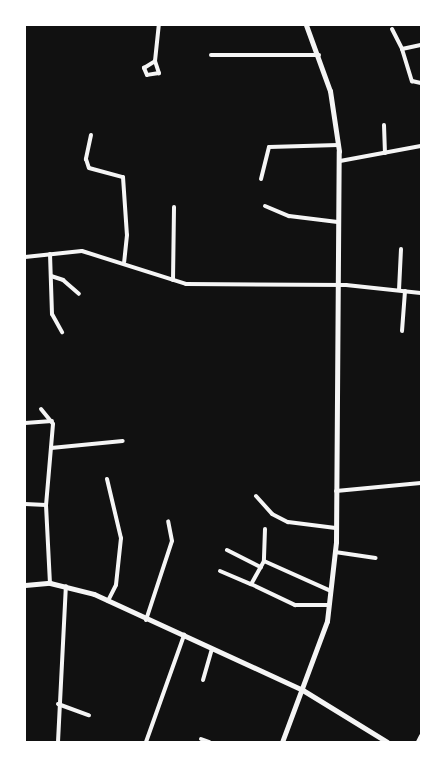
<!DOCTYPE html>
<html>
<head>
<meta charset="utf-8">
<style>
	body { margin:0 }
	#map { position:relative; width:446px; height:767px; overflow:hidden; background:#111; font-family:Arial,sans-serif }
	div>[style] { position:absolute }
	.minor>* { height:4px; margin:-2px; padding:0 2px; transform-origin:2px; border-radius:2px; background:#f5f5f5 }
	.tertiary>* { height:5px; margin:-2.5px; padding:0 2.5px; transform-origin:2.5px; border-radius:2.5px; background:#f5f5f5 }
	span { translate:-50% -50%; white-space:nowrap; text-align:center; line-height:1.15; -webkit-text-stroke:4.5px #fff; paint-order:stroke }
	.frame { position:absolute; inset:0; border:26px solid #fff; pointer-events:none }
</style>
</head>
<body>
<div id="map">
	<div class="minor">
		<i style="left:392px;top:29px;width:22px;rotate:63deg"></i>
		<i style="left:402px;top:49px;width:19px;rotate:-12deg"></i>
		<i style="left:402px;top:49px;width:34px;rotate:73deg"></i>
		<i style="left:412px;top:81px;width:9px;rotate:13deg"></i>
		<i style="left:211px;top:55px;width:108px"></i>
		<i style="left:155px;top:61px;width:13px;rotate:72deg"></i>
		<i style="left:159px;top:73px;width:12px;rotate:171deg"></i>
		<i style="left:147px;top:75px;width:8px;rotate:-113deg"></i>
		<i style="left:144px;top:68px;width:13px;rotate:-32deg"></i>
		<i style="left:155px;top:61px;width:36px;rotate:-84deg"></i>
		<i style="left:384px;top:125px;width:28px;rotate:88deg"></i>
		<i style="left:91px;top:135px;width:25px;rotate:102deg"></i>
		<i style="left:86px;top:159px;width:9px;rotate:72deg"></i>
		<i style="left:89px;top:168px;width:35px;rotate:15deg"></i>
		<i style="left:123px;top:177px;width:58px;rotate:86.1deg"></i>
		<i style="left:127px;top:235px;width:27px;rotate:96deg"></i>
		<i style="left:340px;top:161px;width:82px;rotate:-10.5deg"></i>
		<i style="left:261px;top:179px;width:33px;rotate:-76deg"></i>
		<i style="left:269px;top:147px;width:69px;rotate:-1.7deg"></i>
		<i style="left:265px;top:206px;width:26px;rotate:23deg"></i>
		<i style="left:289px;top:216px;width:49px;rotate:7deg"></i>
		<i style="left:50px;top:254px;width:60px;rotate:88.1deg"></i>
		<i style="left:52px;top:314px;width:21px;rotate:61deg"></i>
		<i style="left:25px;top:257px;width:57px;rotate:-6deg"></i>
		<i style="left:82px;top:251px;width:109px;rotate:17.6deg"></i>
		<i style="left:186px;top:284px;width:160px;rotate:0.4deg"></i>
		<i style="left:346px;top:285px;width:75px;rotate:6.1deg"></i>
		<i style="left:51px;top:276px;width:13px;rotate:18deg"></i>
		<i style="left:63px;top:280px;width:21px;rotate:41deg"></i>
		<i style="left:173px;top:280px;width:73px;rotate:-89.2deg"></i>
		<i style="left:399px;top:290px;width:41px;rotate:-87.2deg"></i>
		<i style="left:402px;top:331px;width:40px;rotate:-85.7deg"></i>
		<i style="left:41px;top:409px;width:19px;rotate:51deg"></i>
		<i style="left:53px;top:424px;width:81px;rotate:94.9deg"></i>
		<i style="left:46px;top:505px;width:78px;rotate:87.1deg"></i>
		<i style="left:25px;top:423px;width:27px;rotate:-4deg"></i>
		<i style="left:51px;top:448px;width:72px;rotate:-5.6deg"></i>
		<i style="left:107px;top:479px;width:61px;rotate:76.7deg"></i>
		<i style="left:121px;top:538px;width:47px;rotate:96.1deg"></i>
		<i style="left:116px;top:585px;width:18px;rotate:117deg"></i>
		<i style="left:336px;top:491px;width:85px;rotate:-5.4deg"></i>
		<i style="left:256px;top:496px;width:24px;rotate:48deg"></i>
		<i style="left:272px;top:514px;width:18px;rotate:27deg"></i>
		<i style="left:288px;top:522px;width:48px;rotate:7.1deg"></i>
		<i style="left:25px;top:504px;width:21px;rotate:3deg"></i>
		<i style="left:265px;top:529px;width:32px;rotate:92deg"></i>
		<i style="left:264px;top:561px;width:73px;rotate:24.1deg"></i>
		<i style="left:227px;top:550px;width:38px;rotate:27deg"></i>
		<i style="left:335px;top:552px;width:41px;rotate:8.3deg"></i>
		<i style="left:264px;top:561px;width:26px;rotate:119deg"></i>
		<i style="left:251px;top:584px;width:49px;rotate:25.5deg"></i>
		<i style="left:295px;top:605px;width:34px"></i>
		<i style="left:220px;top:571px;width:34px;rotate:23deg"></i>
		<i style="left:146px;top:620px;width:83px;rotate:-71.8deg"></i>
		<i style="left:172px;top:541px;width:20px;rotate:-101deg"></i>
		<i style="left:203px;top:680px;width:32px;rotate:-74deg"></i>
		<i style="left:58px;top:704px;width:33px;rotate:20deg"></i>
		<i style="left:201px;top:739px;width:9px;rotate:21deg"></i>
		<i style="left:58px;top:742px;width:156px;rotate:-87.1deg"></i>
		<i style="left:146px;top:742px;width:114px;rotate:-70.4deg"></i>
		<i style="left:418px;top:742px;width:7px;rotate:-63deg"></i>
	</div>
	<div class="tertiary">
		<i style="left:25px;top:585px;width:25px;rotate:-5deg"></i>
		<i style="left:50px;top:583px;width:45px;rotate:14deg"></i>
		<i style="left:94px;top:594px;width:228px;rotate:24.7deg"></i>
		<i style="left:301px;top:689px;width:101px;rotate:31.6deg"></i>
		<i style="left:282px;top:742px;width:129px;rotate:-69.6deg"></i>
		<i style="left:327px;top:621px;width:80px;rotate:-83.5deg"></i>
		<i style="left:336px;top:542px;width:391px;rotate:-89.6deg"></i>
		<i style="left:339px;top:151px;width:61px;rotate:-98.5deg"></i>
		<i style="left:330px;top:91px;width:70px;rotate:-110deg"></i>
	</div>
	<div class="frame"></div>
</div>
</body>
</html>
